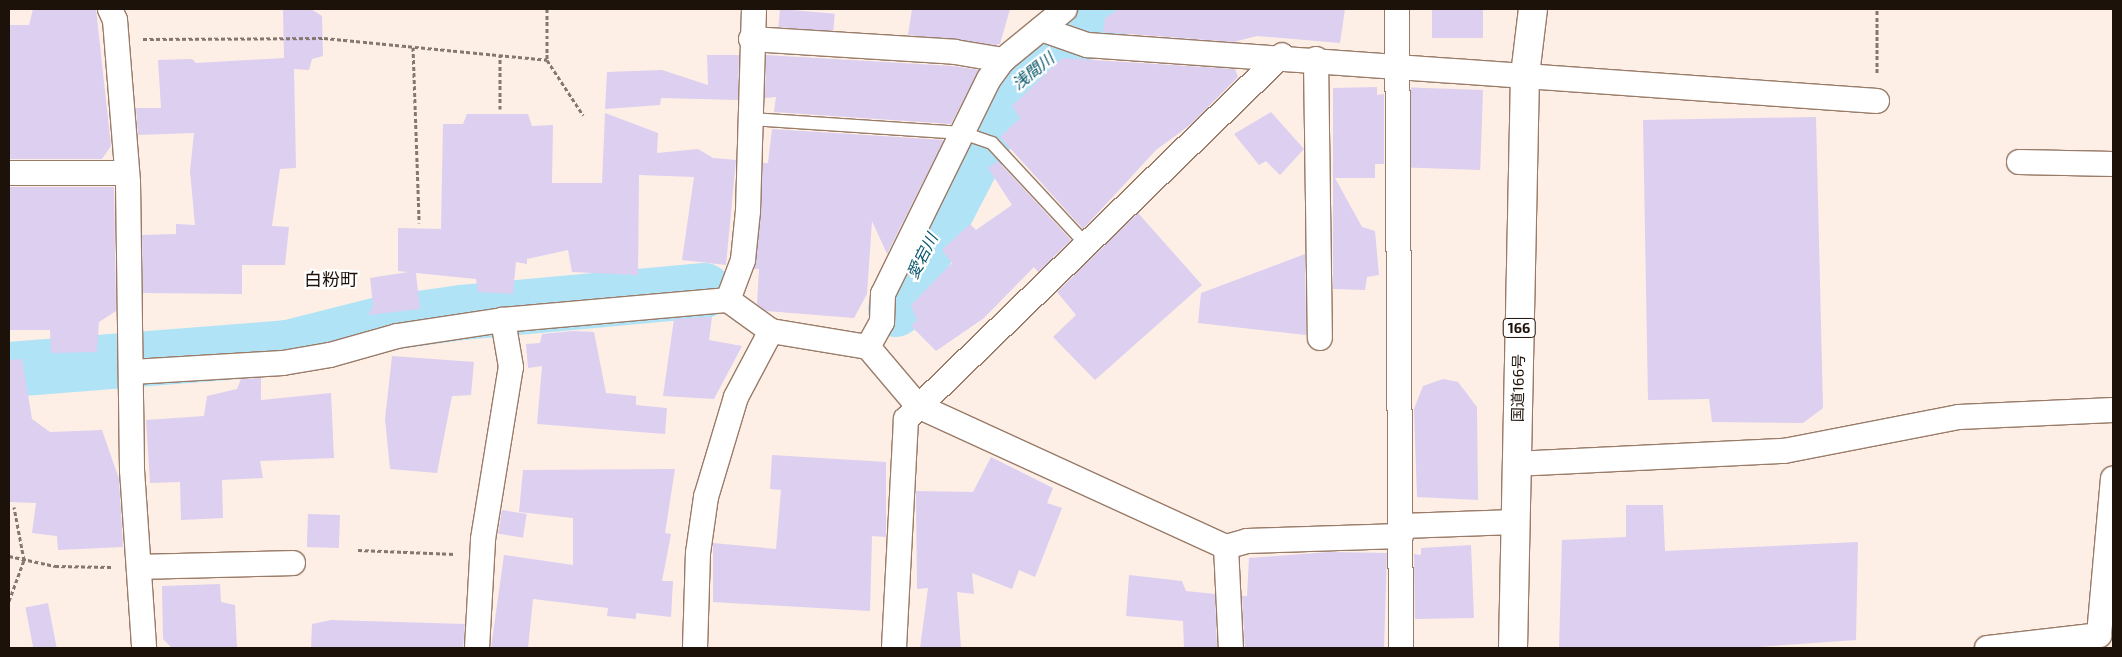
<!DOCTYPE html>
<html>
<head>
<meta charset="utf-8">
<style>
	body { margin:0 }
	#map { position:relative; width:2122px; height:657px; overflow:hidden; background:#fdefe6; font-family:"Exo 2","Noto Sans JP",sans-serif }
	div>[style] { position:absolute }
	.river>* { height:55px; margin:-27.5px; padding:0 27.5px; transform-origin:27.5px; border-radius:27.5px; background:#b1e3f6 }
	.building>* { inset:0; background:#dccff0; transform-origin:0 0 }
	.path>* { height:3px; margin-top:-1.5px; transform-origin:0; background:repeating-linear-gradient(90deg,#84776f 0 4px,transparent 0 6.5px) }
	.roads { filter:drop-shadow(1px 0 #997b68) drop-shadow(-1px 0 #997b68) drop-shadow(0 1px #997b68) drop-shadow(0 -1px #997b68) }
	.service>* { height:12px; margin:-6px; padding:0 6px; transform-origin:6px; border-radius:6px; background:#fff }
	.minor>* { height:24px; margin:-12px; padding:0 12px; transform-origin:12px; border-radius:12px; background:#fff }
	.trunk>* { height:28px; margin:-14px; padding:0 14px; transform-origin:14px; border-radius:14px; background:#fff }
	span { translate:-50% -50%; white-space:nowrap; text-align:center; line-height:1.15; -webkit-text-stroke:4.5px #fff; paint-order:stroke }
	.shield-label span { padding:1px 4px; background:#fff; border:1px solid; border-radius:4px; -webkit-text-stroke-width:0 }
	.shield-label { font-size:14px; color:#1d120a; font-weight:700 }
	.street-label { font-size:15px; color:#1d120a }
	.water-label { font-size:16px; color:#07566b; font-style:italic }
	.quarter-label { font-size:18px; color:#1d120a }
	.frame { position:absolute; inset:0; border:10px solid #1d120a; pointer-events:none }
</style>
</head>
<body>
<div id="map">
	<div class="river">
		<i style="left:895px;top:309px;width:249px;rotate:-62.5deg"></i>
		<i style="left:1010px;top:88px;width:128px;rotate:-38deg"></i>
		<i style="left:9px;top:369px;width:280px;rotate:-4.5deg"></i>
		<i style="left:288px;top:347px;width:98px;rotate:-14.2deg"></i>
		<i style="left:383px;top:323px;width:79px;rotate:-8deg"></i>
		<i style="left:461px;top:312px;width:244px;rotate:-5.2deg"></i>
	</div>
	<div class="building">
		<i style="clip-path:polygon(33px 9px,96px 9px,111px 146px,102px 159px,9px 159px,9px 25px,29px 25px)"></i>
		<i style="clip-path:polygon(283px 9px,311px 9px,322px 16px,323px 56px,312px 59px,309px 70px,294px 69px,296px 168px,280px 169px,272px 226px,289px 227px,285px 265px,242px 265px,242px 294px,143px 293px,142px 235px,176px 234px,176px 224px,195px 225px,190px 171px,194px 133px,138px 135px,136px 108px,161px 108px,158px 60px,192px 59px,196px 63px,284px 58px)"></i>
		<i style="left:780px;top:9px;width:55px;height:18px;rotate:5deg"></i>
		<i style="clip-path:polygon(912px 9px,1010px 9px,1000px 44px,995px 45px,908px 35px)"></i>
		<i style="clip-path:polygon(1119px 9px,1345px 9px,1340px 43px,1257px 36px,1233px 42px,1103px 32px,1105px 18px)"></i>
		<i style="left:1432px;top:9px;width:51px;height:29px"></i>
		<i style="clip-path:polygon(707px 55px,739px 55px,738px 100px,661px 98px,660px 105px,605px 109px,607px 72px,662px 70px,708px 85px)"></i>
		<i style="clip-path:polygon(766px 55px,953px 66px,979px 70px,951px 124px,774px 112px,776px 97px,765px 98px)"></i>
		<i style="clip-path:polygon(1062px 58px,1235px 69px,1238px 77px,1190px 125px,1156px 150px,1083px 229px,1000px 137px,1020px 118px,1012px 106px)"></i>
		<i style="clip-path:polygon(1377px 87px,1377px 95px,1384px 94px,1384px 164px,1375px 164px,1375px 178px,1335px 178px,1362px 227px,1375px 231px,1379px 275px,1367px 277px,1365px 290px,1333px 289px,1333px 88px)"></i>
		<i style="left:1483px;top:90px;width:80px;height:72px;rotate:92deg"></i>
		<i style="clip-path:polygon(1271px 112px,1304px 149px,1280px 175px,1266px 161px,1259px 165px,1234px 134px)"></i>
		<i style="clip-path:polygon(605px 113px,658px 133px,657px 153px,698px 149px,713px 158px,736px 160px,726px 265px,682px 260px,694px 177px,639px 175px,638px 275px,572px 272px,568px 250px,527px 259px,527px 264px,516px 262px,513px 294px,478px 292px,476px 279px,416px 273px,420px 309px,368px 315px,373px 306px,370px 278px,408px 272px,398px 271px,398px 228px,441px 229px,443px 124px,463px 124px,467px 114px,528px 114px,532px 126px,553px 125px,552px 183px,602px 183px)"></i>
		<i style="clip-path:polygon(1816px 117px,1823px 408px,1803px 423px,1712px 422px,1709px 399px,1648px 400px,1643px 120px)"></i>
		<i style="clip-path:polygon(772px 129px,944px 140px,887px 254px,872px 221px,867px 294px,854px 318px,766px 311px,757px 304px,759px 269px,754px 269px,763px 163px,768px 163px)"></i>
		<i style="clip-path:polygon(998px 161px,1071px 240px,1038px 272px,1034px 267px,984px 318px,936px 351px,911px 326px,917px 320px,911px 305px,952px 263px,942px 250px,970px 224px,976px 230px,1012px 205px,988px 168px)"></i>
		<i style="clip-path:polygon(9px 187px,114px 187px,116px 311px,99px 322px,97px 352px,51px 353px,50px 330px,9px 330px)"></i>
		<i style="clip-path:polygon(1138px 213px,1202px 285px,1095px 380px,1053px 337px,1076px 315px,1057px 292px)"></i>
		<i style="clip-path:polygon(1305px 254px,1306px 335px,1198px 323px,1201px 293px)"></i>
		<i style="clip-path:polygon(712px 317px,709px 340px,742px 346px,714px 399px,663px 396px,674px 319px)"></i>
		<i style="clip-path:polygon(573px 331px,594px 332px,606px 393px,636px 396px,636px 405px,667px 408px,665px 434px,537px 424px,542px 366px,528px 368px,526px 344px,540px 343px,542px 334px)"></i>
		<i style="clip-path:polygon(392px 356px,474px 362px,471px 395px,452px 396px,437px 473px,390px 469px,385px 419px)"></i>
		<i style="clip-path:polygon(22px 359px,32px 419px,50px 432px,102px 430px,119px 479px,123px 547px,58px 550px,57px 536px,32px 533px,36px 503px,9px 502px,9px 360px)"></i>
		<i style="clip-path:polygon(261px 378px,261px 400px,331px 393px,334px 458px,260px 461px,263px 478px,222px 480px,223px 518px,181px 520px,180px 482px,150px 483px,146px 420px,204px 416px,207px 396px,237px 389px,241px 379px)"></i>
		<i style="clip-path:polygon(1443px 379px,1458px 382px,1477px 407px,1478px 500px,1417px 497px,1414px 409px,1423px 386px)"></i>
		<i style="clip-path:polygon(772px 455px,886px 462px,886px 537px,872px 536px,870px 611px,713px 602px,713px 543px,776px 549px,781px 490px,770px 489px)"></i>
		<i style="clip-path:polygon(991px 457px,1053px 488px,1047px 503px,1062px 508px,1035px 577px,1019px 570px,1012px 589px,972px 573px,974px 594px,957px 592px,961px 648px,920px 648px,928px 588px,917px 589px,916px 491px,973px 492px)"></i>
		<i style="clip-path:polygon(675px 469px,665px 533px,671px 534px,662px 581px,673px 581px,671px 617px,636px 613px,636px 619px,607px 616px,608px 608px,533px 599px,528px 648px,491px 648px,504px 555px,573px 565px,573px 518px,519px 512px,523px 470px)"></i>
		<i style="clip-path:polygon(1626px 505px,1663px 505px,1665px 551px,1858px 542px,1856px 640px,1744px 648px,1559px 648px,1562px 540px,1626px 537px)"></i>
		<i style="left:502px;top:510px;width:25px;height:24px;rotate:9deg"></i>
		<i style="left:308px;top:514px;width:32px;height:33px;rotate:2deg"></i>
		<i style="clip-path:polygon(1471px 545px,1474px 618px,1415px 619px,1414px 554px,1421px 555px,1421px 548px)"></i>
		<i style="clip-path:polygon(1329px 552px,1387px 553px,1384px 648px,1245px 648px,1242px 596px,1247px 596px,1249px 558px)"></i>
		<i style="clip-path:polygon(1129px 575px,1182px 581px,1186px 591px,1215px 594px,1217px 648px,1184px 648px,1183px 621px,1126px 616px)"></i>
		<i style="clip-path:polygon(220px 584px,221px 602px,235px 605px,237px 648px,172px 648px,163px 639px,162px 586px)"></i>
		<i style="left:48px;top:603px;width:46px;height:23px;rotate:79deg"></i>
		<i style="clip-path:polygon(331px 620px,465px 624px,463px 648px,311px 648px,312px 624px)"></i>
	</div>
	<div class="path">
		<i style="left:547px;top:9px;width:51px;rotate:90deg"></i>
		<i style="left:143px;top:39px;width:181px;rotate:-0.3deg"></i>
		<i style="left:324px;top:38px;width:224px;rotate:5.6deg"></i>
		<i style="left:547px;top:60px;width:66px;rotate:56.8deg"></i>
		<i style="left:413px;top:47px;width:176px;rotate:88deg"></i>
		<i style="left:1877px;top:73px;width:64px;rotate:-90deg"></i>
		<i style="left:500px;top:109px;width:54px;rotate:-90deg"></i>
		<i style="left:358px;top:550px;width:97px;rotate:2.4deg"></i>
		<i style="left:9px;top:556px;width:47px;rotate:12.3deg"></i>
		<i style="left:55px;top:566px;width:56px;rotate:1deg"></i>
		<i style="left:9px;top:601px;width:44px;rotate:-69.9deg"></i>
		<i style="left:24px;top:560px;width:54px;rotate:-100.7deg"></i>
	</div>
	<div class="roads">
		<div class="service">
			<i style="left:751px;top:119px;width:212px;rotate:3.8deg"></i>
			<i style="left:963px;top:133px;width:31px;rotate:19deg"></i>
			<i style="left:992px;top:143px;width:137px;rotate:47.1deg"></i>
		</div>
		<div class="minor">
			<i style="left:110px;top:9px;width:12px;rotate:66deg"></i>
			<i style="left:115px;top:20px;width:163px;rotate:85.4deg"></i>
			<i style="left:128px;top:182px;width:288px;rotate:89.2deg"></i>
			<i style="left:132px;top:470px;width:178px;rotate:86.1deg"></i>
			<i style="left:1397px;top:9px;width:639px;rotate:89.64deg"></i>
			<i style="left:1041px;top:29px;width:49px;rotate:19.2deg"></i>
			<i style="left:1087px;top:45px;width:792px;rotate:4.05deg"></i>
			<i style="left:751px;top:39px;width:204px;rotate:3.6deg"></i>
			<i style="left:955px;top:52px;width:49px;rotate:9.5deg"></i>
			<i style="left:1316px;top:59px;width:279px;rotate:89.2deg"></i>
			<i style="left:2019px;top:162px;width:94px;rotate:1.2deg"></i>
			<i style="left:9px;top:173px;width:115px"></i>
			<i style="left:728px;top:300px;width:53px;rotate:35.8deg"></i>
			<i style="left:771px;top:331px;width:98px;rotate:9.4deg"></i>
			<i style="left:868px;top:347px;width:77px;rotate:49.7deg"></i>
			<i style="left:918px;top:406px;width:339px;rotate:24.6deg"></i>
			<i style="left:1226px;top:547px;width:22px;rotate:-16deg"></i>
			<i style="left:1247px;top:541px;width:154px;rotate:-1.9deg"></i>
			<i style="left:728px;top:300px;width:43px;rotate:-69.4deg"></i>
			<i style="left:743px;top:260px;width:49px;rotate:-84.2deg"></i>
			<i style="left:748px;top:211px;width:202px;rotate:-88.3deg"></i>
			<i style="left:868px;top:347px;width:29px;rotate:-61deg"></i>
			<i style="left:882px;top:322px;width:28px;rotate:-88deg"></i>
			<i style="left:883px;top:294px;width:240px;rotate:-63.8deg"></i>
			<i style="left:989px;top:79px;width:24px;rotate:-54deg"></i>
			<i style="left:1003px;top:60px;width:80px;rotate:-39.4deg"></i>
			<i style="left:132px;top:372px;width:151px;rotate:-3.4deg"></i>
			<i style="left:283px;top:363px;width:48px;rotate:-9.7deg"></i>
			<i style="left:330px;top:355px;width:70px;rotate:-15.8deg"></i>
			<i style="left:397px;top:336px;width:107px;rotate:-8.6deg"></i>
			<i style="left:503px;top:320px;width:226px;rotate:-5.1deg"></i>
			<i style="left:1516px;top:464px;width:268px;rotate:-2.8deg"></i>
			<i style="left:1784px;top:451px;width:178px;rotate:-11deg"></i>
			<i style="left:1959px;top:417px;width:154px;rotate:-2.6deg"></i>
			<i style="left:1402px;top:526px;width:113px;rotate:-2deg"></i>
			<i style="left:1226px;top:547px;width:101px;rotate:87.2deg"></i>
			<i style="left:139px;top:567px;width:154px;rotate:-1.5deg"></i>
			<i style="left:477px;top:648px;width:109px;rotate:-86.8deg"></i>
			<i style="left:483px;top:539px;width:174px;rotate:-80.8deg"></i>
			<i style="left:511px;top:367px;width:48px;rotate:-99.7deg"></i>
			<i style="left:695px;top:648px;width:95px;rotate:-88.2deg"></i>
			<i style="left:698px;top:553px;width:57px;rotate:-81.9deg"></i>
			<i style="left:706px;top:497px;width:104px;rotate:-73.3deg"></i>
			<i style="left:736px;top:397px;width:75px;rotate:-62.1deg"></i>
			<i style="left:894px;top:648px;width:229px;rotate:-87deg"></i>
			<i style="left:906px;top:419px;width:523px;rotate:-44.07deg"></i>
			<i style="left:1987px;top:648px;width:113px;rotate:-6.6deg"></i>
			<i style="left:2099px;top:635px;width:157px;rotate:-84.9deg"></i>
		</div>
		<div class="trunk">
			<i style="left:1513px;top:648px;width:573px;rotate:-88.8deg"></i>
			<i style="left:1525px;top:75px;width:66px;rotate:-83.1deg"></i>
		</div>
	</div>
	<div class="shield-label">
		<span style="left:1519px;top:328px">166</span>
	</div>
	<div class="street-label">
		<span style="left:1518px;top:388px;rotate:-89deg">国道166号</span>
	</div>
	<div class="water-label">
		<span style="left:1033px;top:71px;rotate:-39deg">浅間川</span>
		<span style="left:922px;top:256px;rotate:-63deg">愛宕川</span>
	</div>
	<div class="quarter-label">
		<span style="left:331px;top:279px">白粉町</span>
	</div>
	<div class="frame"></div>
</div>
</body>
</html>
